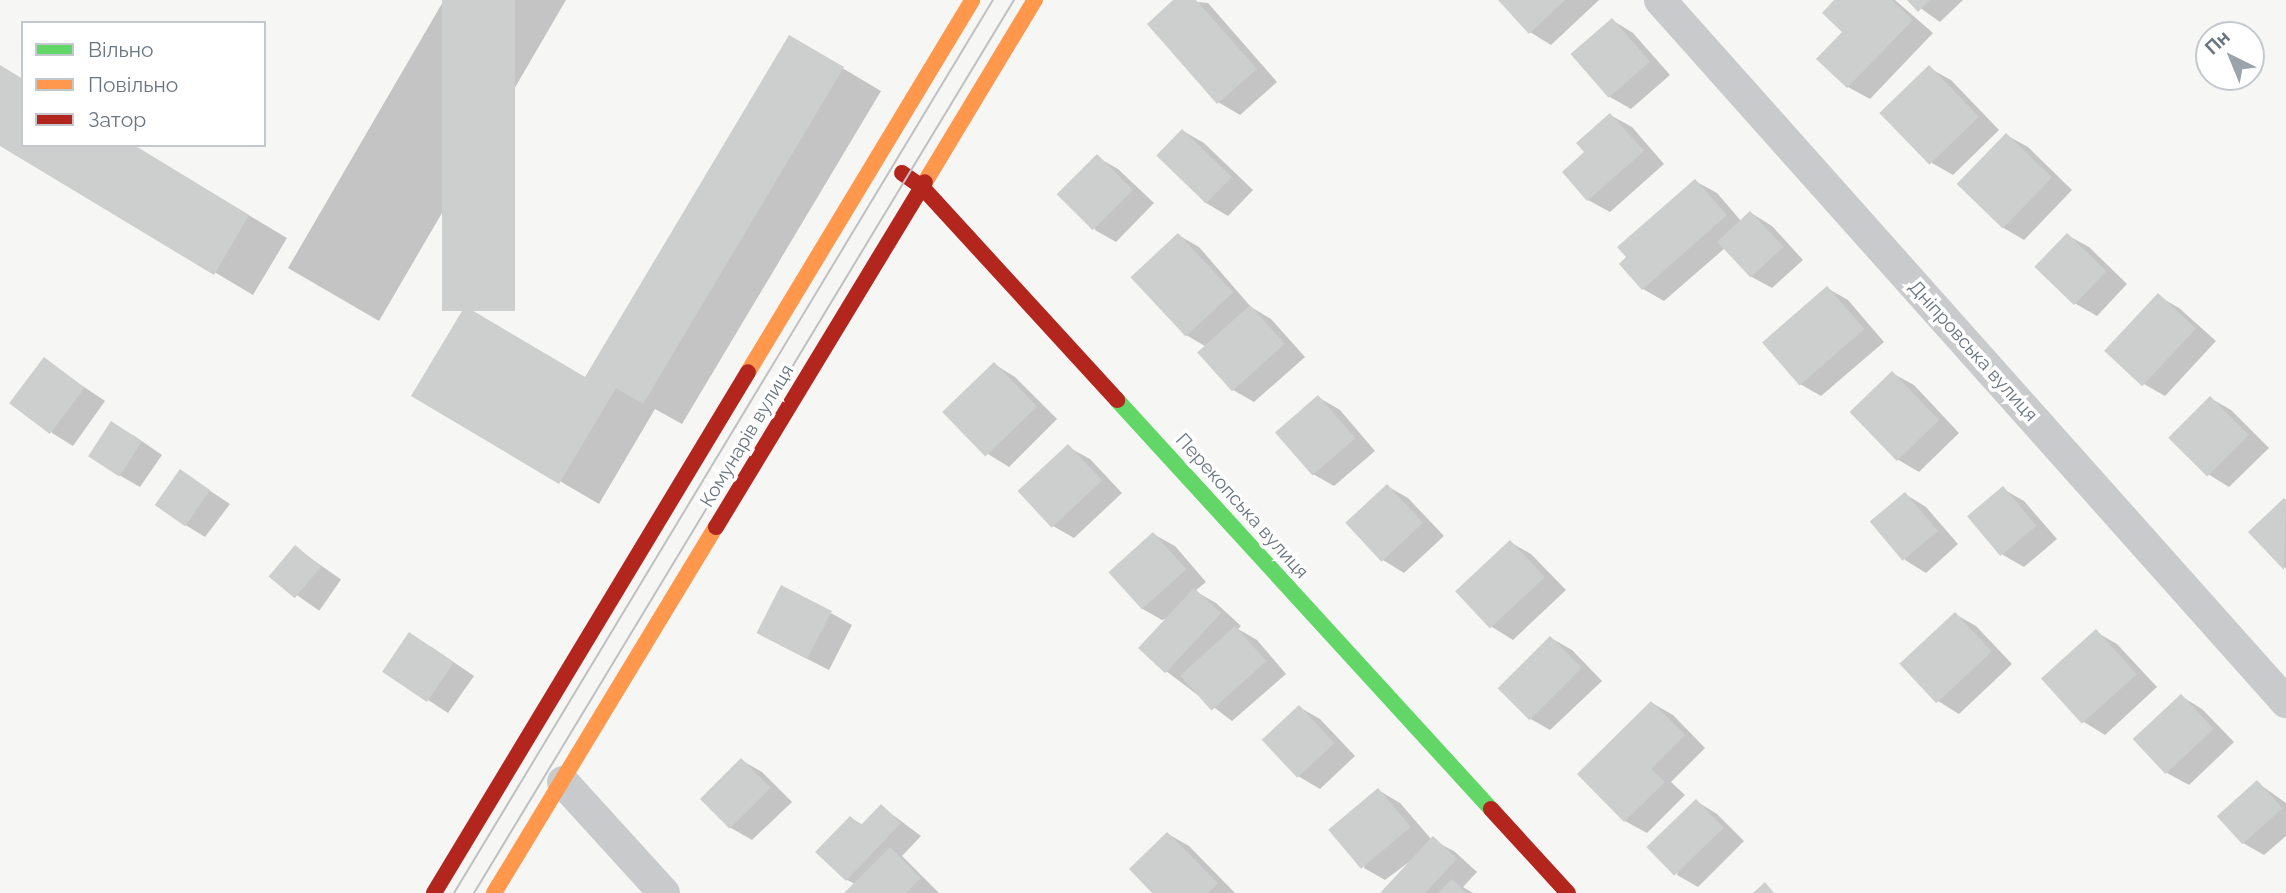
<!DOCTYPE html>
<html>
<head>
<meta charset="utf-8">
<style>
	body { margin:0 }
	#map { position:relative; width:2286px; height:893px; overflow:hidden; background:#f6f6f5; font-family:Raleway,sans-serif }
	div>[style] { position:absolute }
	.shadow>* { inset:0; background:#0003; transform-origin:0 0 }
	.building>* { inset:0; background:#cdcece; transform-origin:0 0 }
	.street>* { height:32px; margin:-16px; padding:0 16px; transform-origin:16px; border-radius:16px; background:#c9cacb }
	.fast>* { height:16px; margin:-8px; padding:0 8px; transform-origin:8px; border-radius:8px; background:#63d668 }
	.slow>* { height:16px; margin:-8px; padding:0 8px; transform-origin:8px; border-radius:8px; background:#ff974d }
	.jam>* { height:16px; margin:-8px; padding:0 8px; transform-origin:8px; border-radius:8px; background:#b3261e }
	.tram>* { height:2px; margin:-1px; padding:0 1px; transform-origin:1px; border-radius:1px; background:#c0c0c1 }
	span { translate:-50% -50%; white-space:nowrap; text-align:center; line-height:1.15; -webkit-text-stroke:7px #fff; paint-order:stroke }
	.street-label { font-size:19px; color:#697682 }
	.legend { position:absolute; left:21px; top:21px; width:245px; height:126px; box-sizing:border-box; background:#fff; border:2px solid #c3c8cd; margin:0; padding:9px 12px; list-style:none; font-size:21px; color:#697682 }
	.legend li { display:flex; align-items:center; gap:14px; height:35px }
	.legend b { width:35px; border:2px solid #c3c8cd }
	.north { position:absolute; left:2195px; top:21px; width:70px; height:70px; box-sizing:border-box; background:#fff; border:2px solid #c3c8cd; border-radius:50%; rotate:317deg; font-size:19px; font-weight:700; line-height:28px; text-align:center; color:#697682 }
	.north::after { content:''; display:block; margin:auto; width:24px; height:32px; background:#9aa3aa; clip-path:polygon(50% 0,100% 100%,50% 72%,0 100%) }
</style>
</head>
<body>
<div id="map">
	<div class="shadow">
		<i style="clip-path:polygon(444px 0,566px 0,379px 321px,288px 268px)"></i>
		<i style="clip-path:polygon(1176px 0,1208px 3px,1277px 82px,1240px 115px,1218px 102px)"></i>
		<i style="clip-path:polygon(1500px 0,1599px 0,1551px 45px,1530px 32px)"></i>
		<i style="clip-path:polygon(1836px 0,1895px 0,1933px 33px,1870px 99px,1848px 87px,1819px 59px,1844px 32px)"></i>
		<i style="clip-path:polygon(1909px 0,1963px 0,1940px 22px)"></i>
		<i style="clip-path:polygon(1612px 20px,1633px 33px,1670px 75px,1631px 109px,1610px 97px)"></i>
		<i style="clip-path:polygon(790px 37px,881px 91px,682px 424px,655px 409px,599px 504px,413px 395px,586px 379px)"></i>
		<i style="clip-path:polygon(0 66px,23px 145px,132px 145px,287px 238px,253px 295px,0 144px)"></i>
		<i style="clip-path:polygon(1929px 68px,1951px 80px,1999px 130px,1953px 175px,1932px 163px)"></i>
		<i style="clip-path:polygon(1610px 115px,1632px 127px,1664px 164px,1610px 212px,1588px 200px,1587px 152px)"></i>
		<i style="clip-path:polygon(1183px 131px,1204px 143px,1253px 190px,1228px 216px,1206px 203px)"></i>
		<i style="clip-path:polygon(2006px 135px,2028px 147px,2072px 190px,2024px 240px,2002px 227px)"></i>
		<i style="clip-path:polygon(1097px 157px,1118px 169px,1154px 203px,1116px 242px,1095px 230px)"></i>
		<i style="clip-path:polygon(1695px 181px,1717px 193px,1741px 221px,1751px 213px,1772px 226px,1803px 260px,1772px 288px,1750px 276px,1725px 248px,1664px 301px,1643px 289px)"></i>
		<i style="clip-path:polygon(1178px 235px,1199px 247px,1251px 307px,1271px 319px,1305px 357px,1254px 402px,1233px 390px,1205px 346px,1186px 335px)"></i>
		<i style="clip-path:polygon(2067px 235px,2089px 247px,2127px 284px,2097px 316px,2076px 304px,2036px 267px)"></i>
		<i style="clip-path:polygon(1827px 288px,1848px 300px,1884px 342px,1821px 396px,1800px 384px)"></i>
		<i style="clip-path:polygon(2158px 296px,2179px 308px,2216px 341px,2165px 396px,2144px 384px)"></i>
		<i style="clip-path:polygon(44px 360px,105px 401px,73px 446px,52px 433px)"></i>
		<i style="clip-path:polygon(994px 364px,1015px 377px,1057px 419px,1009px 467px,988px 454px)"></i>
		<i style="clip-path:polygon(1892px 373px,1914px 385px,1959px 433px,1919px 472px,1897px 459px)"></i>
		<i style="clip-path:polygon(1318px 397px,1340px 410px,1375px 451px,1334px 486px,1313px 474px)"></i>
		<i style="clip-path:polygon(2210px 398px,2231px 410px,2269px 448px,2229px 487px,2208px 474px)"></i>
		<i style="clip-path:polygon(133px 435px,162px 455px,140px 487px,119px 475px)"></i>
		<i style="clip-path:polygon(1068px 447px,1090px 459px,1122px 493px,1074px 538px,1053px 526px)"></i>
		<i style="clip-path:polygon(180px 471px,230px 504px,205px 537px,184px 524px)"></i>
		<i style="clip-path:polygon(1387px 486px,1408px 498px,1444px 536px,1404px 573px,1383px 560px)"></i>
		<i style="clip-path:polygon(2003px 489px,2024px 501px,2057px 539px,2024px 567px,2003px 555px)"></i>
		<i style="clip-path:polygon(1905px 494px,1926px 507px,1958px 544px,1926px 573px,1905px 560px)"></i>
		<i style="clip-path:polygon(2284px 500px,2286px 501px,2286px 569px,2251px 532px)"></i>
		<i style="clip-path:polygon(1153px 534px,1175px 546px,1206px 582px,1195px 591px,1216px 603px,1241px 626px,1238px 629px,1257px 640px,1286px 674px,1232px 721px,1166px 671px,1170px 617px,1162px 620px,1141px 608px)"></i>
		<i style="clip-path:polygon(1510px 542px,1531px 554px,1566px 590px,1513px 640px,1492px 627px)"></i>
		<i style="left:296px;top:548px;width:55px;height:38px;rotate:35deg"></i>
		<i style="clip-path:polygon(831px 613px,852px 625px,829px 670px,780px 645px)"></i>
		<i style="clip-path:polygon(1955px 614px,1976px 626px,2012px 664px,1959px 714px,1938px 701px)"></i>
		<i style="clip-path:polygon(2096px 632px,2117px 644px,2157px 687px,2105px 735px,2084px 722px)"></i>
		<i style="clip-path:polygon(1551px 638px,1572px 650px,1602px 681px,1550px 730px,1529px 718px)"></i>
		<i style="clip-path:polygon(430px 646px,474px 676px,448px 713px,384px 671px)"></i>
		<i style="clip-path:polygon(2181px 696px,2202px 709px,2234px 742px,2189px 785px,2167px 773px)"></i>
		<i style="clip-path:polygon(1652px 703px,1673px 715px,1705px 748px,1671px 782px,1685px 795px,1647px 833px,1625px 821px)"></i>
		<i style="clip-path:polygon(1299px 707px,1320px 719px,1355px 756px,1320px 789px,1298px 776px)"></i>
		<i style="clip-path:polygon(741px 760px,762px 772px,792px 802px,752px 840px,731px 828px,702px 799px)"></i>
		<i style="clip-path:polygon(2258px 783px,2286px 803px,2286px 836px,2264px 855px,2243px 843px)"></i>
		<i style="clip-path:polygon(1378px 790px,1400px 803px,1432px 840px,1454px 851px,1477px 872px,1463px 887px,1473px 893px,1384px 893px,1417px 856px,1385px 880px,1364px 868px)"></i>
		<i style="clip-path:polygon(1696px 801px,1717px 814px,1744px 841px,1698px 887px,1677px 875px)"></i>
		<i style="clip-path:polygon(881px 806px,921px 836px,902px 856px,939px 893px,847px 893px,855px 884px,847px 880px,851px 818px,863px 825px)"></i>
		<i style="clip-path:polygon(1168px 834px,1189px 846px,1235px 893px,1155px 893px)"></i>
	</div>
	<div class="building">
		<i style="left:442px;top:0;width:73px;height:311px"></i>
		<i style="clip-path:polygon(1173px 0,1196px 0,1257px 69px,1217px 104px,1147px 24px)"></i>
		<i style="clip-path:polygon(1498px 0,1565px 0,1529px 34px)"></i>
		<i style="clip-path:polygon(1834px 0,1892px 0,1913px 20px,1847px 88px,1816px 59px,1842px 32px,1822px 13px)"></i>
		<i style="clip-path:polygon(1907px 0,1930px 0,1918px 12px)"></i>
		<i style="left:1612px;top:18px;width:58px;height:55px;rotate:49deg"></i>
		<i style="clip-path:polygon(789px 35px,844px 67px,643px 404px,616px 388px,559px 484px,411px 396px,465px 306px,585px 377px)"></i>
		<i style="clip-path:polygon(0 65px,23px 79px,23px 145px,134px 145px,249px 215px,214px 275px,0 146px)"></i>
		<i style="left:1929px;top:65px;width:72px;height:69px;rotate:46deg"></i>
		<i style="clip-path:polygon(1610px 113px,1644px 151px,1587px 201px,1562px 172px,1584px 152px,1576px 143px)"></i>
		<i style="left:1182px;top:129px;width:69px;height:37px;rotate:44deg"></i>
		<i style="left:2006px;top:133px;width:64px;height:71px;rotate:44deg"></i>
		<i style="left:1097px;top:154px;width:51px;height:57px;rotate:45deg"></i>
		<i style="clip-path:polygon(1695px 179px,1727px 215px,1642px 290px,1619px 264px,1626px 257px,1617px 247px)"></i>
		<i style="left:1750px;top:211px;width:49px;height:45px;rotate:47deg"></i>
		<i style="left:1178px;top:233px;width:81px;height:65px;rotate:47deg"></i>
		<i style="left:2067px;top:233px;width:55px;height:47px;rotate:44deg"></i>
		<i style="left:1827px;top:286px;width:57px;height:86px;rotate:49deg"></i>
		<i style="left:2158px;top:293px;width:52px;height:79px;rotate:43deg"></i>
		<i style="left:1250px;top:305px;width:52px;height:71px;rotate:48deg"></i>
		<i style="left:44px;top:357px;width:51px;height:58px;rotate:37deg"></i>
		<i style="left:994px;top:362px;width:62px;height:72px;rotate:46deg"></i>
		<i style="left:1892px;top:371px;width:68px;height:59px;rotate:46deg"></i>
		<i style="left:1318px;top:395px;width:57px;height:57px;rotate:49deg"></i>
		<i style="left:2210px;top:396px;width:55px;height:59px;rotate:45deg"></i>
		<i style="left:111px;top:421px;width:37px;height:42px;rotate:33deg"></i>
		<i style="left:1068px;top:444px;width:50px;height:69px;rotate:47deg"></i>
		<i style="left:180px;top:469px;width:37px;height:44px;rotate:35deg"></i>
		<i style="left:1387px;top:484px;width:53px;height:57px;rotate:47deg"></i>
		<i style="left:2003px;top:486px;width:52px;height:47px;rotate:50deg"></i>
		<i style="left:1905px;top:492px;width:51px;height:46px;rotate:50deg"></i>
		<i style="clip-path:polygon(2284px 498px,2286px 500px,2284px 570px,2248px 532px)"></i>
		<i style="left:1153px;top:532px;width:50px;height:60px;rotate:48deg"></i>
		<i style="left:1510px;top:540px;width:51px;height:75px;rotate:47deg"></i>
		<i style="left:295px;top:545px;width:34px;height:41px;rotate:40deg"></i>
		<i style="left:781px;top:585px;width:57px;height:54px;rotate:27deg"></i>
		<i style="left:1194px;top:588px;width:37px;height:82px;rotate:43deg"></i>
		<i style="left:1955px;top:612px;width:54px;height:76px;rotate:47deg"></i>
		<i style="left:1235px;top:626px;width:47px;height:74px;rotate:48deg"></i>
		<i style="left:2096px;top:629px;width:61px;height:74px;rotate:48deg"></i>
		<i style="left:409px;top:632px;width:54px;height:48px;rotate:34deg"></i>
		<i style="left:1550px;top:636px;width:45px;height:74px;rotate:45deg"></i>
		<i style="left:2181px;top:694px;width:48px;height:66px;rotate:47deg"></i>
		<i style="clip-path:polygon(1651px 701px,1685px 735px,1651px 769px,1665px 782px,1624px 822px,1577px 774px)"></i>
		<i style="left:1299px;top:705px;width:52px;height:51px;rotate:47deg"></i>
		<i style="left:741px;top:758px;width:42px;height:58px;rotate:45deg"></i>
		<i style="left:2257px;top:780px;width:38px;height:54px;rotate:48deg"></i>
		<i style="left:1378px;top:788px;width:51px;height:65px;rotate:50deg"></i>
		<i style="left:1696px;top:799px;width:40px;height:69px;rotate:46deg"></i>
		<i style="clip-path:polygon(881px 804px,901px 823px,846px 881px,815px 852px,850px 816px,861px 825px)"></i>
		<i style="clip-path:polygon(1167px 832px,1218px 883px,1208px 893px,1152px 893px,1129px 869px)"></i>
		<i style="clip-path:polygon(1433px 836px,1457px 859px,1425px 893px,1380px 893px)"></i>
		<i style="clip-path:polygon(890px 847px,921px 878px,906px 893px,844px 893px)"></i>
		<i style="clip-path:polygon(1452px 879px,1466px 893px,1438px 893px)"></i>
		<i style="clip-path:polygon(1765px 882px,1774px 893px,1753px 893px)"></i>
	</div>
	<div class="street">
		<i style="left:1660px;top:0;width:941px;rotate:48.28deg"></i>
		<i style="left:563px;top:782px;width:150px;rotate:47.7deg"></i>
	</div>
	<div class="fast">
		<i style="left:1117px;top:400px;width:554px;rotate:47.56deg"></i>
	</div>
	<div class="slow">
		<i style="left:925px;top:182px;width:213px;rotate:-58.9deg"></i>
		<i style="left:748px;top:372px;width:434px;rotate:-58.9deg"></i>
		<i style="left:494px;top:893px;width:428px;rotate:-58.8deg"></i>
	</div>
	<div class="jam">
		<i style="left:902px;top:173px;width:24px;rotate:35deg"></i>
		<i style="left:922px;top:187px;width:289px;rotate:47.5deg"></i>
		<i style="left:716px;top:527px;width:403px;rotate:-58.8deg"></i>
		<i style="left:1491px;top:809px;width:114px;rotate:47.5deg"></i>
		<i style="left:434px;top:893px;width:608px;rotate:-58.92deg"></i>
	</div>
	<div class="tram">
		<i style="left:454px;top:893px;width:1043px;rotate:-58.89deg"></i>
		<i style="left:474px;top:893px;width:1044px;rotate:-58.84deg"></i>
	</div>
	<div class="street-label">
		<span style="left:1973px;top:351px;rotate:48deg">Дніпровська вулиця</span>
		<span style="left:747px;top:436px;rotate:-59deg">Комунарів вулиця</span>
		<span style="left:1242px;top:506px;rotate:48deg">Перекопська вулиця</span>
	</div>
	<ul class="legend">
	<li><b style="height:9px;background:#63d668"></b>Вільно</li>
	<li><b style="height:9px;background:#ff974d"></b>Повільно</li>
	<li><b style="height:9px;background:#b3261e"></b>Затор</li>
	</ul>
	<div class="north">Пн</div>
</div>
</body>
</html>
